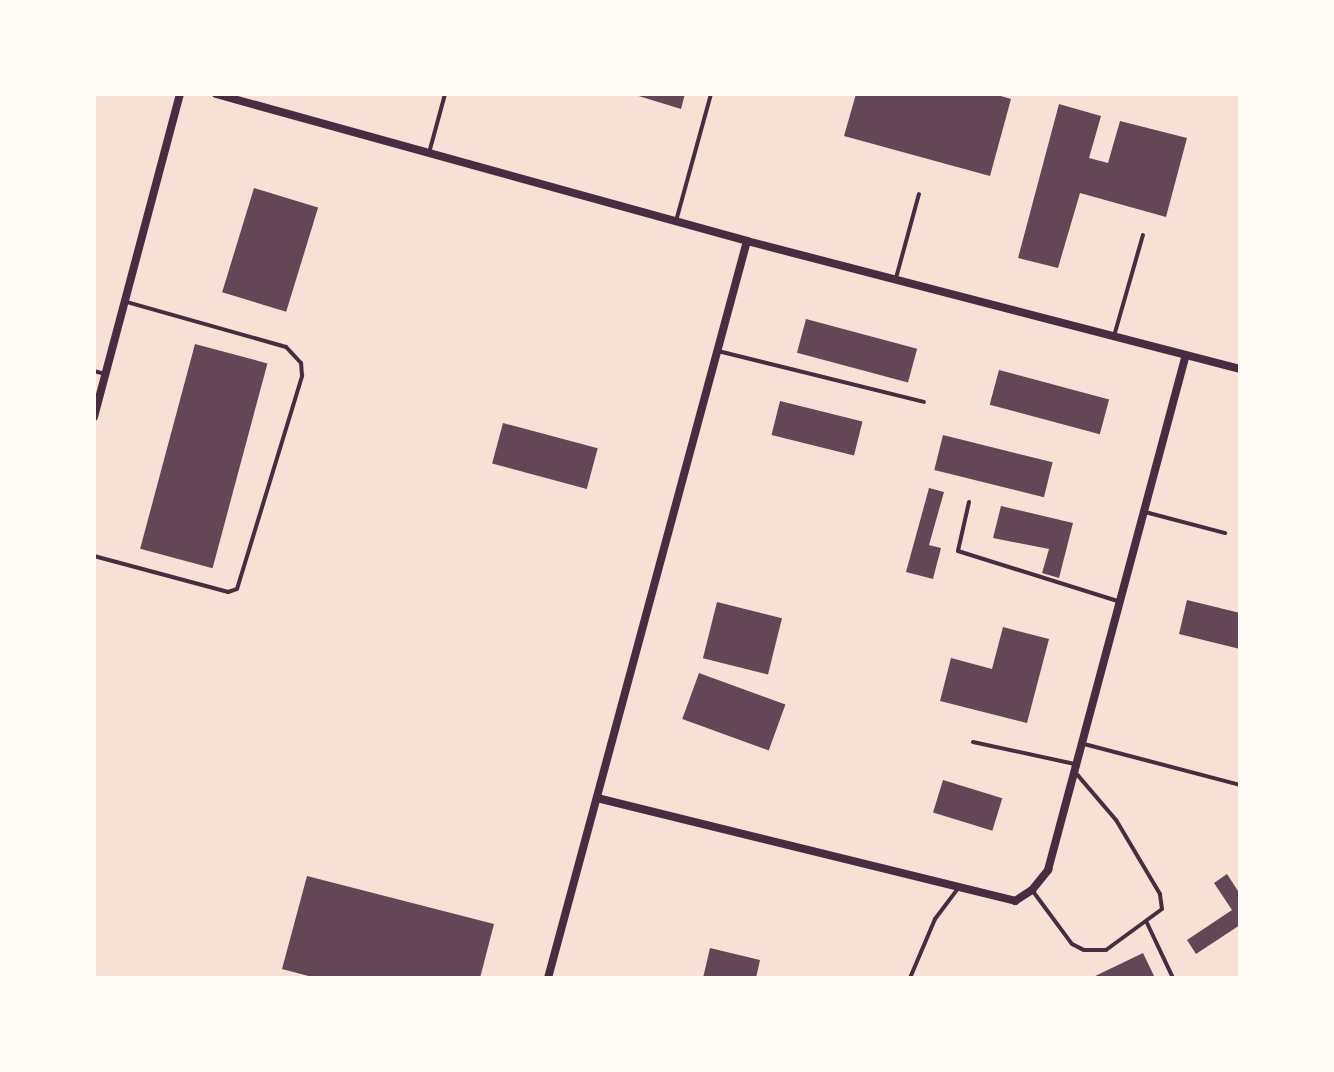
<!DOCTYPE html>
<html>
<head>
<meta charset="utf-8">
<style>
	body { margin:0 }
	#map { position:relative; width:1334px; height:1072px; overflow:hidden; background:#f7e1d7; font-family:Cabin,sans-serif }
	div>[style] { position:absolute }
	.building>* { inset:0; background:#644757; transform-origin:0 0 }
	.service>* { height:4px; margin:-2px; padding:0 2px; transform-origin:2px; border-radius:2px; background:#4a2c40 }
	.minor>* { height:8px; margin:-4px; padding:0 4px; transform-origin:4px; border-radius:4px; background:#4a2c40 }
	span { translate:-50% -50%; white-space:nowrap; text-align:center; line-height:1.15; -webkit-text-stroke:8px #fffaf5; paint-order:stroke }
	.frame { position:absolute; inset:0; border:96px solid #fffaf5; pointer-events:none }
</style>
</head>
<body>
<div id="map">
	<div class="building">
		<i style="clip-path:polygon(632px 94px,685px 94px,681px 109px)"></i>
		<i style="clip-path:polygon(856px 94px,994px 94px,1011px 99px,990px 176px,844px 136px)"></i>
		<i style="clip-path:polygon(1059px 104px,1101px 116px,1089px 158px,1108px 163px,1120px 121px,1187px 138px,1166px 217px,1080px 193px,1058px 268px,1018px 258px)"></i>
		<i style="left:254px;top:188px;width:67px;height:109px;rotate:17deg"></i>
		<i style="left:806px;top:319px;width:115px;height:35px;rotate:15deg"></i>
		<i style="left:195px;top:344px;width:75px;height:212px;rotate:15deg"></i>
		<i style="left:999px;top:370px;width:114px;height:36px;rotate:15deg"></i>
		<i style="left:780px;top:401px;width:85px;height:35px;rotate:14deg"></i>
		<i style="left:503px;top:423px;width:98px;height:42px;rotate:15deg"></i>
		<i style="left:943px;top:435px;width:113px;height:36px;rotate:14deg"></i>
		<i style="clip-path:polygon(929px 488px,944px 492px,929px 545px,941px 548px,933px 579px,906px 572px)"></i>
		<i style="clip-path:polygon(1001px 506px,1073px 523px,1059px 578px,1042px 573px,1049px 549px,993px 538px)"></i>
		<i style="clip-path:polygon(1187px 600px,1240px 613px,1240px 649px,1179px 634px)"></i>
		<i style="left:717px;top:602px;width:67px;height:58px;rotate:14deg"></i>
		<i style="clip-path:polygon(1003px 627px,1049px 639px,1027px 723px,940px 701px,951px 658px,992px 669px)"></i>
		<i style="left:699px;top:673px;width:92px;height:49px;rotate:20deg"></i>
		<i style="left:943px;top:780px;width:62px;height:34px;rotate:17deg"></i>
		<i style="clip-path:polygon(1227px 874px,1240px 894px,1240px 925px,1196px 954px,1187px 940px,1232px 910px,1214px 883px)"></i>
		<i style="clip-path:polygon(307px 876px,494px 924px,480px 978px,316px 978px,282px 969px)"></i>
		<i style="clip-path:polygon(710px 948px,760px 960px,756px 978px,703px 978px)"></i>
		<i style="clip-path:polygon(1143px 953px,1155px 978px,1091px 978px)"></i>
	</div>
	<div class="service">
		<i style="left:429px;top:153px;width:61px;rotate:-74.8deg"></i>
		<i style="left:676px;top:221px;width:132px;rotate:-74.6deg"></i>
		<i style="left:896px;top:278px;width:87px;rotate:-74.7deg"></i>
		<i style="left:1114px;top:336px;width:105px;rotate:-74deg"></i>
		<i style="left:718px;top:351px;width:212px;rotate:13.9deg"></i>
		<i style="left:94px;top:371px;width:11px;rotate:15deg"></i>
		<i style="left:969px;top:502px;width:50px;rotate:102.7deg"></i>
		<i style="left:958px;top:551px;width:168px;rotate:17.4deg"></i>
		<i style="left:1145px;top:512px;width:83px;rotate:14.7deg"></i>
		<i style="left:94px;top:556px;width:139px;rotate:15deg"></i>
		<i style="left:228px;top:592px;width:9px;rotate:-18deg"></i>
		<i style="left:237px;top:589px;width:223px;rotate:-73deg"></i>
		<i style="left:302px;top:376px;width:13px;rotate:-94deg"></i>
		<i style="left:301px;top:363px;width:22px;rotate:-133deg"></i>
		<i style="left:286px;top:347px;width:165px;rotate:-164.2deg"></i>
		<i style="left:973px;top:742px;width:104px;rotate:12.2deg"></i>
		<i style="left:1084px;top:744px;width:161px;rotate:14.7deg"></i>
		<i style="left:1032px;top:890px;width:67px;rotate:53.5deg"></i>
		<i style="left:1072px;top:944px;width:13px;rotate:27deg"></i>
		<i style="left:1084px;top:950px;width:22px"></i>
		<i style="left:1106px;top:950px;width:69px;rotate:-36.2deg"></i>
		<i style="left:1162px;top:909px;width:15px;rotate:-98deg"></i>
		<i style="left:1160px;top:894px;width:86px;rotate:-120.7deg"></i>
		<i style="left:1116px;top:820px;width:63px;rotate:-130.5deg"></i>
		<i style="left:1147px;top:923px;width:61px;rotate:64.7deg"></i>
		<i style="left:910px;top:978px;width:64px;rotate:-67deg"></i>
		<i style="left:935px;top:919px;width:38px;rotate:-53deg"></i>
	</div>
	<div class="minor">
		<i style="left:216px;top:94px;width:551px;rotate:15.47deg"></i>
		<i style="left:747px;top:241px;width:509px;rotate:14.55deg"></i>
		<i style="left:94px;top:417px;width:334px;rotate:-75.1deg"></i>
		<i style="left:597px;top:798px;width:431px;rotate:13.8deg"></i>
		<i style="left:1015px;top:901px;width:20px;rotate:-33deg"></i>
		<i style="left:1032px;top:890px;width:26px;rotate:-51deg"></i>
		<i style="left:1048px;top:870px;width:530px;rotate:-75.02deg"></i>
		<i style="left:548px;top:978px;width:763px;rotate:-74.89deg"></i>
	</div>
	<div class="frame"></div>
</div>
</body>
</html>
